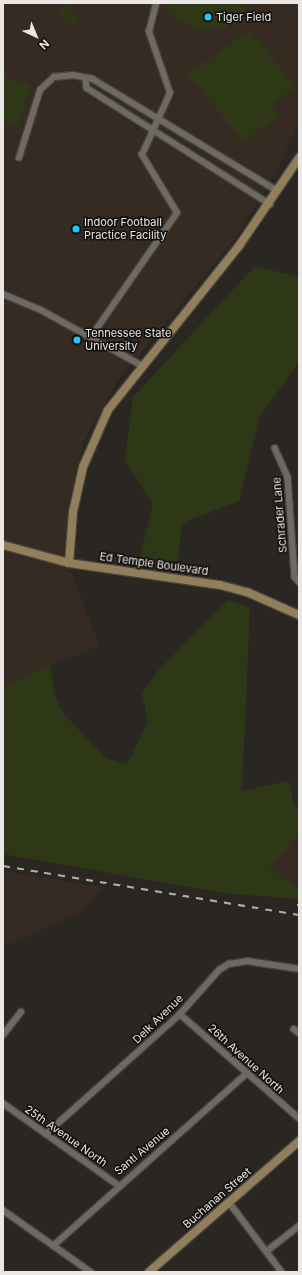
<!DOCTYPE html>
<html>
<head>
<meta charset="utf-8">
<style>
	body { margin:0 }
	#map { position:relative; width:302px; height:1275px; overflow:hidden; background:#2a2621; font-family:Inter,sans-serif }
	div>[style] { position:absolute }
	.built>* { inset:0; background:#352b22 }
	.green>* { inset:0; background:#2f3816; transform-origin:0 0 }
	.roads { filter:drop-shadow(1px 0 #47433f) drop-shadow(-1px 0 #47433f) drop-shadow(0 1px #47433f) drop-shadow(0 -1px #47433f) }
	.street>* { height:5.5px; margin:-2.75px; padding:0 2.75px; transform-origin:2.75px; border-radius:2.75px; background:#6f6964 }
	.secondary>* { height:8px; margin:-4px; padding:0 4px; transform-origin:4px; border-radius:4px; background:#917f5c }
	.rail>* { height:1.5px; margin-top:-0.75px; transform-origin:0; background:repeating-linear-gradient(90deg,#b1aeaa 0 7px,transparent 0 14px) }
	.dots>* { width:11px; height:11px; translate:-50% -50%; box-sizing:border-box; border:2px solid #110f0d; border-radius:50% }
	span { translate:-50% -50%; white-space:nowrap; text-align:center; line-height:1.15; -webkit-text-stroke:3px #110f0d; paint-order:stroke }
	.poi-label { font-size:11px; color:#eae7e4 }
	.left { translate:0 -50%; text-align:left }
	.street-label { font-size:11px; color:#eae7e4 }
	.frame { position:absolute; inset:0; border:4px solid #eae7e4; pointer-events:none }
	.north { position:absolute; left:16px; top:16px; width:40px; height:40px; -webkit-text-stroke:3px #110f0d; paint-order:stroke; rotate:136deg; font-size:11px; font-weight:700; line-height:16px; text-align:center; color:#eae7e4 }
	.north::after { content:''; display:block; margin:auto; width:14px; height:18px; background:#eae7e4; clip-path:polygon(50% 0,100% 100%,50% 72%,0 100%) }
</style>
</head>
<body>
<div id="map">
	<div class="built">
		<i style="clip-path:polygon(3px 3px,299px 3px,299px 123px,276px 172px,236px 237px,118px 380px,84px 441px,70px 499px,64px 553px,99px 645px,3px 688px)"></i>
		<i style="clip-path:polygon(299px 834px,299px 890px,270px 867px)"></i>
		<i style="clip-path:polygon(3px 871px,103px 887px,82px 912px,3px 947px)"></i>
	</div>
	<div class="green">
		<i style="clip-path:polygon(167px 3px,238px 3px,247px 13px,224px 28px,200px 30px,175px 19px,163px 6px)"></i>
		<i style="left:66px;top:6px;width:20px;height:11px;rotate:45deg"></i>
		<i style="clip-path:polygon(250px 30px,296px 87px,272px 105px,279px 115px,244px 142px,187px 74px)"></i>
		<i style="clip-path:polygon(3px 77px,30px 85px,19px 125px,3px 121px)"></i>
		<i style="clip-path:polygon(255px 266px,299px 277px,299px 362px,259px 418px,239px 501px,182px 523px,178px 562px,140px 557px,153px 504px,125px 460px,133px 397px)"></i>
		<i style="clip-path:polygon(228px 600px,250px 608px,242px 791px,289px 781px,294px 805px,299px 808px,299px 834px,270px 867px,299px 890px,299px 899px,222px 893px,3px 854px,3px 688px,50px 665px,55px 697px,64px 714px,106px 758px,127px 765px,148px 722px,142px 693px,157px 672px)"></i>
	</div>
	<div class="roads">
		<div class="street">
			<i style="left:86px;top:80px;width:8px;rotate:83deg"></i>
			<i style="left:87px;top:88px;width:217px;rotate:32.4deg"></i>
			<i style="left:19px;top:158px;width:71px;rotate:-72.8deg"></i>
			<i style="left:40px;top:90px;width:19px;rotate:-43deg"></i>
			<i style="left:54px;top:77px;width:19px;rotate:-6deg"></i>
			<i style="left:73px;top:75px;width:20px;rotate:11deg"></i>
			<i style="left:93px;top:79px;width:216px;rotate:31.2deg"></i>
			<i style="left:3px;top:294px;width:41px;rotate:22.8deg"></i>
			<i style="left:41px;top:310px;width:114px;rotate:28.8deg"></i>
			<i style="left:91px;top:337px;width:151px;rotate:-55.3deg"></i>
			<i style="left:177px;top:213px;width:68px;rotate:-121.1deg"></i>
			<i style="left:142px;top:155px;width:68px;rotate:-65.7deg"></i>
			<i style="left:170px;top:93px;width:65px;rotate:-109deg"></i>
			<i style="left:149px;top:32px;width:30px;rotate:-76deg"></i>
			<i style="left:275px;top:448px;width:32px;rotate:66deg"></i>
			<i style="left:288px;top:477px;width:100px;rotate:86deg"></i>
			<i style="left:295px;top:577px;width:6px;rotate:51deg"></i>
			<i style="left:180px;top:1014px;width:158px;rotate:41.2deg"></i>
			<i style="left:294px;top:1029px;width:6px;rotate:39deg"></i>
			<i style="left:3px;top:1035px;width:29px;rotate:-52deg"></i>
			<i style="left:3px;top:1103px;width:141px;rotate:35.5deg"></i>
			<i style="left:46px;top:1134px;width:180px;rotate:-41.8deg"></i>
			<i style="left:180px;top:1014px;width:59px;rotate:-48.4deg"></i>
			<i style="left:219px;top:970px;width:12px;rotate:-31deg"></i>
			<i style="left:229px;top:964px;width:18px;rotate:-9deg"></i>
			<i style="left:247px;top:961px;width:53px;rotate:8.7deg"></i>
			<i style="left:229px;top:1202px;width:88px;rotate:52.9deg"></i>
			<i style="left:3px;top:1210px;width:108px;rotate:35.2deg"></i>
			<i style="left:53px;top:1246px;width:260px;rotate:-41.7deg"></i>
			<i style="left:267px;top:1251px;width:41px;rotate:-38deg"></i>
		</div>
		<div class="secondary">
			<i style="left:3px;top:545px;width:68px;rotate:15.3deg"></i>
			<i style="left:69px;top:563px;width:153px;rotate:8.3deg"></i>
			<i style="left:220px;top:585px;width:28px;rotate:15deg"></i>
			<i style="left:247px;top:592px;width:57px;rotate:23.9deg"></i>
			<i style="left:69px;top:563px;width:51px;rotate:-85.5deg"></i>
			<i style="left:73px;top:512px;width:46px;rotate:-77.5deg"></i>
			<i style="left:83px;top:467px;width:62px;rotate:-66.3deg"></i>
			<i style="left:108px;top:410px;width:210px;rotate:-51.4deg"></i>
			<i style="left:239px;top:246px;width:107px;rotate:-55.7deg"></i>
			<i style="left:149px;top:1272px;width:199px;rotate:-41.1deg"></i>
		</div>
	</div>
	<div class="rail">
		<i style="left:3px;top:866px;width:300px;rotate:9.4deg"></i>
		<i style="left:297px;top:905px;width:2px"></i>
	</div>
	<div class="dots">
		<i style="left:208px;top:17px;background:#1cc9fc"></i>
		<i style="left:76px;top:229px;background:#1cc9fc"></i>
		<i style="left:77px;top:340px;background:#1cc9fc"></i>
	</div>
	<div class="poi-label">
		<span class="left" style="left:216px;top:17px">Tiger Field</span>
		<span class="left" style="left:84px;top:229px">Indoor Football<br>Practice Facility</span>
		<span class="left" style="left:85px;top:340px">Tennessee State<br>University</span>
	</div>
	<div class="street-label">
		<span style="left:280px;top:515px;rotate:-95deg">Schrader Lane</span>
		<span style="left:154px;top:564px;rotate:8deg">Ed Temple Boulevard</span>
		<span style="left:158px;top:1019px;rotate:-44deg">Delk Avenue</span>
		<span style="left:246px;top:1059px;rotate:42deg">26th Avenue North</span>
		<span style="left:66px;top:1136px;rotate:35deg">25th Avenue North</span>
		<span style="left:142px;top:1151px;rotate:-40deg">Santi Avenue</span>
		<span style="left:217px;top:1198px;rotate:-41deg">Buchanan Street</span>
	</div>
	<div class="frame"></div>
	<div class="north">N</div>
</div>
</body>
</html>
